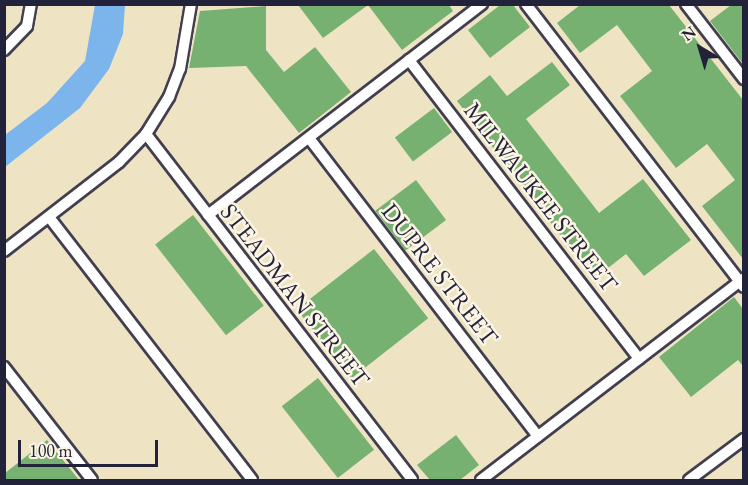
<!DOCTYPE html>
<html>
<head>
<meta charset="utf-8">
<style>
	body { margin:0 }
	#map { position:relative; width:748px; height:485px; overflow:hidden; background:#eee4c4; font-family:"EB Garamond",serif }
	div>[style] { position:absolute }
	.forest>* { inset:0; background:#76b171; transform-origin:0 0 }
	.water>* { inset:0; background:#7bb5ec }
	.roads { filter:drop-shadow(2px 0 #413f50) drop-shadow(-2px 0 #413f50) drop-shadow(0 2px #413f50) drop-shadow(0 -2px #413f50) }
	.street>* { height:10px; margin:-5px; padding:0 5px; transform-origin:5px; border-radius:5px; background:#fff }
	span { translate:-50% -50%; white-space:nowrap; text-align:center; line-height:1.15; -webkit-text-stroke:5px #fcf5e5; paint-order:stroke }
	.street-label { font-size:24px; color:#22223b }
	.frame { position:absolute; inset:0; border:6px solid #22223b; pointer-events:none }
	.north { position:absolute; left:670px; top:18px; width:60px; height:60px; -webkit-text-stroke:4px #fcf5e5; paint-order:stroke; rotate:322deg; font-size:16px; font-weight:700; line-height:24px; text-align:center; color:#22223b }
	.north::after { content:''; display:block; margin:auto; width:21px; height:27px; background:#22223b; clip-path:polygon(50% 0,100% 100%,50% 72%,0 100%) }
	.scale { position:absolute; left:18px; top:440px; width:140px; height:27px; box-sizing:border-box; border:3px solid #22223b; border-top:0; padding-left:8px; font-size:18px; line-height:21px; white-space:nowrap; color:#22223b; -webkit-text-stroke:4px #fcf5e5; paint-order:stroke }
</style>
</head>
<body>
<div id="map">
	<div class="forest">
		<i style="clip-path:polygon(449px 5px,453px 11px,402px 50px,368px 5px,323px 38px,298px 5px)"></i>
		<i style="clip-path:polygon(500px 5px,513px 5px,530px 27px,490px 58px,468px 30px)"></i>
		<i style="clip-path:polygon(580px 5px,669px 5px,743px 100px,743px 259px,702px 206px,735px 180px,707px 144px,676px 168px,620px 96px,652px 71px,617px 25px,580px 53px,557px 23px)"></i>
		<i style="clip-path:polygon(731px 5px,743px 5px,743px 64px,710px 21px)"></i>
		<i style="clip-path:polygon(266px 6px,266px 50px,284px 72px,315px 47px,351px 92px,299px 133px,246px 66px,189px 68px,200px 11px)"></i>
		<i style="clip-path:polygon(552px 62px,570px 85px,526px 119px,599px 213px,643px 179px,691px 240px,644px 276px,626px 254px,594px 279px,457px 101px,490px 75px,507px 96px)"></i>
		<i style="left:434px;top:108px;width:30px;height:49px;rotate:53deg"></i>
		<i style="left:416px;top:180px;width:50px;height:51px;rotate:53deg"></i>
		<i style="left:193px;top:215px;width:115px;height:48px;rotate:52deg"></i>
		<i style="left:374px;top:249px;width:88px;height:98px;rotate:52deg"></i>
		<i style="clip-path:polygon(734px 297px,743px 309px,743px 366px,738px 360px,691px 397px,659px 357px)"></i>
		<i style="left:318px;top:378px;width:91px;height:46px;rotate:52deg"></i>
		<i style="clip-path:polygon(456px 435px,479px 465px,460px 480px,430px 480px,417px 465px)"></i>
		<i style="clip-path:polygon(47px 440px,79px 480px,5px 480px,5px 473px)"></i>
	</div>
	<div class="water">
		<i style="clip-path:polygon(95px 5px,125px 5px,123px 34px,109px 69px,80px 108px,5px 167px,5px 135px,47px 103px,85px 61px)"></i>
	</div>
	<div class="roads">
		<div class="street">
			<i style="left:526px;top:4px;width:357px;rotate:52.4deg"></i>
			<i style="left:686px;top:4px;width:95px;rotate:52.3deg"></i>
			<i style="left:4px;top:50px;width:33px;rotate:-46deg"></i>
			<i style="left:27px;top:26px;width:22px;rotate:-80deg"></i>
			<i style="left:409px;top:60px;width:377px;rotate:52.4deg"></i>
			<i style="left:146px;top:134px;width:436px;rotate:52.4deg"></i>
			<i style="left:309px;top:138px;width:376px;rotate:52.5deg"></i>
			<i style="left:208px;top:215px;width:346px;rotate:-37.6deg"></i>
			<i style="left:49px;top:217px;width:332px;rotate:52.3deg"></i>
			<i style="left:4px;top:251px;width:145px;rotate:-37.7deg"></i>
			<i style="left:119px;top:162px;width:39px;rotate:-46deg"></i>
			<i style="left:146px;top:134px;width:44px;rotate:-58.1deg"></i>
			<i style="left:169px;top:97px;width:30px;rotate:-69deg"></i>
			<i style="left:180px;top:69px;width:66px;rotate:-80.4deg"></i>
			<i style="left:4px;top:367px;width:143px;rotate:52.1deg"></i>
			<i style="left:481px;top:480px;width:330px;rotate:-37.5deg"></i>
			<i style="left:689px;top:480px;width:69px;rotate:-36.7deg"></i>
		</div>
	</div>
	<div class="street-label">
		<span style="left:541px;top:197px;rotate:52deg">MILWAUKEE STREET</span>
		<span style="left:440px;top:274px;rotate:52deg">DUPRE STREET</span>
		<span style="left:295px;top:295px;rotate:52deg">STEADMAN STREET</span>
	</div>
	<div class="frame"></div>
	<div class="north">N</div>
	<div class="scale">100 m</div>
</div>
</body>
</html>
